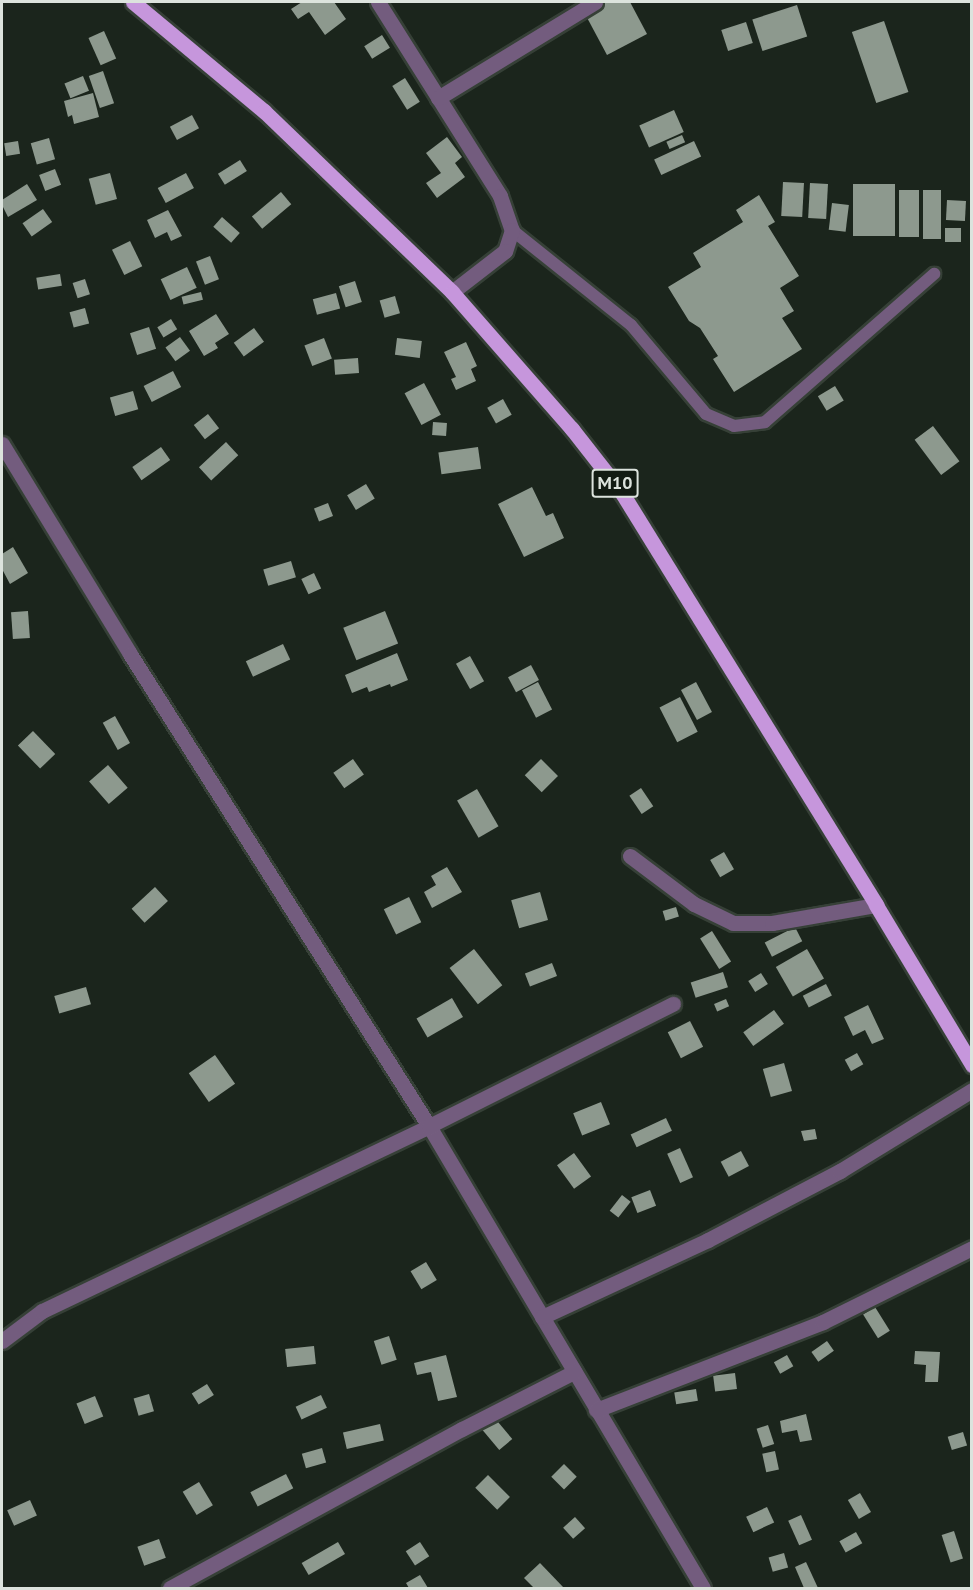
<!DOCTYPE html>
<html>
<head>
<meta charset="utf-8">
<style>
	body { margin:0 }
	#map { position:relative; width:973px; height:1590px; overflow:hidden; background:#1b251c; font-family:"PT Sans",sans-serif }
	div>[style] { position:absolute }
	.building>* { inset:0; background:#8d998e; transform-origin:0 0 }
	.roads { filter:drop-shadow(2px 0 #364037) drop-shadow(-2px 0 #364037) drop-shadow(0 2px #364037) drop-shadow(0 -2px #364037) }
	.lane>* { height:12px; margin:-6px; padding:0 6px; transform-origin:6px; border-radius:6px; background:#735c7e }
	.street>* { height:15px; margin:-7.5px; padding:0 7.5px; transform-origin:7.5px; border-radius:7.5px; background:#735c7e }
	.primary>* { height:15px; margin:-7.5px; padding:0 7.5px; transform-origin:7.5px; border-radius:7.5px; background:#c696dc }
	span { translate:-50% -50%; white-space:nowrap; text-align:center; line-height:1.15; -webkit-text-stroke:6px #121b13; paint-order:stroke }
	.shield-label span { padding:2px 4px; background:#121b13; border:2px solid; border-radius:4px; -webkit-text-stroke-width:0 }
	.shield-label { font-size:18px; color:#dce3dd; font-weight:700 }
	.frame { position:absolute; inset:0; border:3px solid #dce3dd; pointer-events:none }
</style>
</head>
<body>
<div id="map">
	<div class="building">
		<i style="clip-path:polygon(302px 2px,334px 2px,346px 19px,325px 35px,309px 12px,298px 19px,291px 9px)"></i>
		<i style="clip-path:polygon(603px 2px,630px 2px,647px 34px,607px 55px,584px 12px)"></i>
		<i style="left:797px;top:5px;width:33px;height:47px;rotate:72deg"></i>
		<i style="left:884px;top:21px;width:75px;height:34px;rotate:71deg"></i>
		<i style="left:746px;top:22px;width:22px;height:26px;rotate:72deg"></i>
		<i style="left:104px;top:31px;width:30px;height:17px;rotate:66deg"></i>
		<i style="left:382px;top:35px;width:15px;height:21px;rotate:58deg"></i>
		<i style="left:103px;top:71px;width:34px;height:15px;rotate:71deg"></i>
		<i style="left:83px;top:76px;width:16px;height:20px;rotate:68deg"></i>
		<i style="left:405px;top:78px;width:28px;height:15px;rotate:58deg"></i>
		<i style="clip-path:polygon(93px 93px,99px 117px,74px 124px,72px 115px,68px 117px,64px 101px)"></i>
		<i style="left:674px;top:110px;width:24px;height:38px;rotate:66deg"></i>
		<i style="left:192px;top:115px;width:15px;height:25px;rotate:62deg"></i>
		<i style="left:682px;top:135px;width:8px;height:17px;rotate:67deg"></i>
		<i style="clip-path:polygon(447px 137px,462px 157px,455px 163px,465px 177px,437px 198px,426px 183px,441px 173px,426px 153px)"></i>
		<i style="left:49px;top:138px;width:22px;height:19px;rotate:74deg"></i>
		<i style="left:18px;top:141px;width:13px;height:14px;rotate:81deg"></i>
		<i style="left:694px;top:141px;width:17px;height:44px;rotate:65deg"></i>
		<i style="left:240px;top:160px;width:13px;height:26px;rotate:58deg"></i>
		<i style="left:55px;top:169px;width:17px;height:17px;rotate:69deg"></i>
		<i style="left:110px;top:173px;width:27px;height:22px;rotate:75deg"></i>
		<i style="left:186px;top:173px;width:17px;height:32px;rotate:62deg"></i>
		<i style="left:783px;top:182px;width:21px;height:34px;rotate:3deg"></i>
		<i style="left:810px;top:183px;width:18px;height:35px;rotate:3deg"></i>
		<i style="clip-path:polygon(27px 184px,37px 200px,8px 217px,2px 205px,2px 200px)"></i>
		<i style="left:853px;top:184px;width:42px;height:52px"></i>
		<i style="left:899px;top:190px;width:20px;height:47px"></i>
		<i style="left:923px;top:190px;width:18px;height:49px"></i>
		<i style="left:281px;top:192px;width:16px;height:38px;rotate:50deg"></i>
		<i style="clip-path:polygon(759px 195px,775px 222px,768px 226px,799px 276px,780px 288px,794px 311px,782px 318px,802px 349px,734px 392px,713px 359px,718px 356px,700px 328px,689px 321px,668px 287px,701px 267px,693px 253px,743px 222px,736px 210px)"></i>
		<i style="left:947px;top:200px;width:19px;height:20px;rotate:3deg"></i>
		<i style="left:832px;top:203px;width:17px;height:27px;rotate:7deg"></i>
		<i style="left:43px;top:209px;width:16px;height:25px;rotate:55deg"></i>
		<i style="clip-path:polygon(168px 210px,182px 236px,171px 241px,167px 232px,155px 238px,147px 220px)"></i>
		<i style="left:222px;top:217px;width:24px;height:13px;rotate:42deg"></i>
		<i style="left:945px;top:228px;width:16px;height:14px"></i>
		<i style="left:130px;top:241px;width:28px;height:20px;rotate:64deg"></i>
		<i style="left:210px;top:256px;width:25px;height:15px;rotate:69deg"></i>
		<i style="left:187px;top:267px;width:23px;height:29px;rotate:65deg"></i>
		<i style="left:60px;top:274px;width:12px;height:24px;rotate:81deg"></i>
		<i style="left:85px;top:279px;width:16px;height:13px;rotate:72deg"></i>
		<i style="left:355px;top:281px;width:22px;height:17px;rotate:72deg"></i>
		<i style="left:201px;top:292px;width:8px;height:20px;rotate:76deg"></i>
		<i style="left:336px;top:293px;width:16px;height:24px;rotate:75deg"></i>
		<i style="left:395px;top:296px;width:18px;height:16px;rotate:74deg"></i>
		<i style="left:85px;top:308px;width:16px;height:16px;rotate:75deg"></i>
		<i style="clip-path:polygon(216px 314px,229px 334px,215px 343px,218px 348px,204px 356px,189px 331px)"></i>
		<i style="left:171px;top:319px;width:12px;height:16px;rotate:59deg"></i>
		<i style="left:149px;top:327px;width:23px;height:20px;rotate:72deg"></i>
		<i style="left:254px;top:328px;width:17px;height:25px;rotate:54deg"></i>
		<i style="left:180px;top:337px;width:17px;height:18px;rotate:54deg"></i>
		<i style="left:324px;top:338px;width:22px;height:21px;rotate:69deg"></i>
		<i style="left:397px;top:338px;width:25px;height:17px;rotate:7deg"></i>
		<i style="clip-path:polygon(466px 342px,477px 366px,471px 369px,476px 381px,456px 390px,451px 379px,456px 377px,444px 352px)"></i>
		<i style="left:358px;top:358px;width:15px;height:24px;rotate:86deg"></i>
		<i style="left:173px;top:371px;width:18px;height:33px;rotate:63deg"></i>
		<i style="left:424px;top:383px;width:36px;height:22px;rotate:62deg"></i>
		<i style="left:835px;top:386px;width:17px;height:20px;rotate:59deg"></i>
		<i style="left:133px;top:391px;width:19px;height:24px;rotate:74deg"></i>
		<i style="left:503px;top:399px;width:18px;height:18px;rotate:61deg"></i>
		<i style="left:208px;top:414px;width:18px;height:18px;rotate:52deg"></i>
		<i style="left:433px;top:422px;width:14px;height:13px;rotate:4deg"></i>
		<i style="left:933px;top:426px;width:44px;height:23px;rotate:53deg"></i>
		<i style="left:226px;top:442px;width:18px;height:37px;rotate:47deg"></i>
		<i style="left:161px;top:447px;width:16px;height:35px;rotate:55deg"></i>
		<i style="left:478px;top:447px;width:22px;height:40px;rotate:82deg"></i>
		<i style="left:366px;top:484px;width:17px;height:22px;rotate:59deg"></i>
		<i style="clip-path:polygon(532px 487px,546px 516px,553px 513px,564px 538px,524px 557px,498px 504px)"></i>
		<i style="left:328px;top:503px;width:14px;height:15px;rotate:69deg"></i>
		<i style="clip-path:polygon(13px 547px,28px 573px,10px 584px,2px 569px,2px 554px)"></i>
		<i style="left:291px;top:561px;width:17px;height:29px;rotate:73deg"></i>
		<i style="left:314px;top:573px;width:17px;height:14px;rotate:65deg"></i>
		<i style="left:28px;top:611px;width:27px;height:17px;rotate:86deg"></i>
		<i style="left:385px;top:611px;width:35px;height:45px;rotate:68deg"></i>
		<i style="left:283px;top:644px;width:17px;height:41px;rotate:65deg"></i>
		<i style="clip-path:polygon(397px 653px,408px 680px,391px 687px,390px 684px,369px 692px,367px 687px,352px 693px,345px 675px)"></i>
		<i style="left:470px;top:656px;width:29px;height:16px;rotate:61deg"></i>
		<i style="left:531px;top:665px;width:17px;height:26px;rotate:62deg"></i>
		<i style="left:538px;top:682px;width:31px;height:18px;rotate:63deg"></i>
		<i style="left:696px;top:682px;width:34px;height:17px;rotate:62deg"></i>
		<i style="left:680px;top:697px;width:39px;height:23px;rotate:63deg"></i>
		<i style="left:115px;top:716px;width:31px;height:14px;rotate:61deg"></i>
		<i style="left:33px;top:731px;width:32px;height:21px;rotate:46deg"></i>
		<i style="left:353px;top:759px;width:19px;height:24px;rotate:55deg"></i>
		<i style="left:541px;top:759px;width:24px;height:23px;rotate:45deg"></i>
		<i style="left:108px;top:765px;width:30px;height:25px;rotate:49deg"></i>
		<i style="left:641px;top:788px;width:22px;height:14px;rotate:56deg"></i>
		<i style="left:477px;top:789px;width:43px;height:23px;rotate:60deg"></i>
		<i style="left:724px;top:852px;width:20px;height:16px;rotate:60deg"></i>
		<i style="clip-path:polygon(447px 867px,462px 892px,432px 908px,424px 892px,436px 885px,431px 876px)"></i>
		<i style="left:155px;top:887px;width:19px;height:32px;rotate:47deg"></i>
		<i style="left:540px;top:892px;width:29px;height:30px;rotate:74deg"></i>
		<i style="left:409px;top:897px;width:28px;height:28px;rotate:64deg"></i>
		<i style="left:676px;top:907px;width:10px;height:14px;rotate:73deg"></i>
		<i style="left:795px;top:927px;width:16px;height:34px;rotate:63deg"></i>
		<i style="left:712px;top:931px;width:36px;height:14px;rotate:58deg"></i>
		<i style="left:474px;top:949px;width:46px;height:31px;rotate:52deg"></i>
		<i style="left:807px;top:949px;width:34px;height:36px;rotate:60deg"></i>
		<i style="left:552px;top:963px;width:14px;height:29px;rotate:69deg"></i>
		<i style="left:723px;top:972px;width:16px;height:34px;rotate:72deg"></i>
		<i style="left:761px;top:973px;width:13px;height:15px;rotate:58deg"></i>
		<i style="left:826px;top:984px;width:13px;height:26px;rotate:63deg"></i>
		<i style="left:86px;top:987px;width:18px;height:33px;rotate:74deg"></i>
		<i style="left:452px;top:998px;width:22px;height:41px;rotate:60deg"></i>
		<i style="left:726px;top:999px;width:8px;height:13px;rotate:67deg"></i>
		<i style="clip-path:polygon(868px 1005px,884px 1039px,872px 1044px,865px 1030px,853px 1036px,844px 1017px)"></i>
		<i style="left:774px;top:1010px;width:17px;height:38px;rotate:54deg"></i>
		<i style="left:690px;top:1021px;width:29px;height:25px;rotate:63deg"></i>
		<i style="left:857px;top:1053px;width:13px;height:14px;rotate:61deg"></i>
		<i style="left:215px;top:1055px;width:35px;height:32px;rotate:55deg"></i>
		<i style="left:784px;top:1063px;width:29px;height:22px;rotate:74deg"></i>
		<i style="left:601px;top:1102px;width:24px;height:30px;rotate:68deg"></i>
		<i style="left:666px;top:1118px;width:14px;height:39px;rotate:65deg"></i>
		<i style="clip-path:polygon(815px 1129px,817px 1139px,804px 1141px,801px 1131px)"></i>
		<i style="left:680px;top:1148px;width:32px;height:14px;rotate:66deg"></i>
		<i style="left:741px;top:1151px;width:17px;height:23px;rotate:62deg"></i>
		<i style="left:574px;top:1153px;width:29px;height:21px;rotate:54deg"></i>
		<i style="left:650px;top:1190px;width:17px;height:20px;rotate:69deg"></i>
		<i style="left:622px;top:1195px;width:11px;height:20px;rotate:38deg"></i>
		<i style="left:426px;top:1262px;width:21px;height:18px;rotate:59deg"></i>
		<i style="left:875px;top:1307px;width:28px;height:14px;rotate:58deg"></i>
		<i style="left:389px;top:1336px;width:25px;height:16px;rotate:72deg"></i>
		<i style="left:827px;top:1341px;width:12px;height:19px;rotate:55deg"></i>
		<i style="left:314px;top:1346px;width:18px;height:29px;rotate:84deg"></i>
		<i style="clip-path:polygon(915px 1351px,940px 1352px,938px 1382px,925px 1382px,926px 1365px,914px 1364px)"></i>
		<i style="clip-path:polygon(446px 1355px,457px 1397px,438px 1401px,431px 1372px,417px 1375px,414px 1363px)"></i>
		<i style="left:787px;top:1355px;width:13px;height:15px;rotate:61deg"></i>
		<i style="left:735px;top:1373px;width:16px;height:22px;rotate:83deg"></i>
		<i style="left:207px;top:1384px;width:13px;height:18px;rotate:58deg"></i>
		<i style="left:696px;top:1389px;width:12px;height:22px;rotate:81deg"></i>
		<i style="left:149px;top:1394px;width:18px;height:16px;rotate:74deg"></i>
		<i style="left:321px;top:1395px;width:14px;height:28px;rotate:65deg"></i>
		<i style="left:95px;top:1396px;width:22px;height:20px;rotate:68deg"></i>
		<i style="clip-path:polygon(806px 1414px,812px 1440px,800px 1442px,797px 1430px,782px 1433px,780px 1421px)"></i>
		<i style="left:493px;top:1416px;width:30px;height:17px;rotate:50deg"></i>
		<i style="left:380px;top:1424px;width:17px;height:38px;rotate:77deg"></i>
		<i style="left:768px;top:1425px;width:20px;height:12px;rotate:72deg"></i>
		<i style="left:963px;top:1432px;width:14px;height:16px;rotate:73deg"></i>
		<i style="left:322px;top:1448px;width:15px;height:21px;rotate:74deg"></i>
		<i style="left:775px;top:1451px;width:19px;height:13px;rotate:78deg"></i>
		<i style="left:564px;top:1464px;width:18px;height:18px;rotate:45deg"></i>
		<i style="left:286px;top:1474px;width:16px;height:40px;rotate:63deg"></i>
		<i style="left:488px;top:1475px;width:31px;height:18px;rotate:45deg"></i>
		<i style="left:199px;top:1482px;width:27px;height:19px;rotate:59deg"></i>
		<i style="left:860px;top:1493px;width:22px;height:14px;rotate:60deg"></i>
		<i style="left:30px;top:1500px;width:17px;height:25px;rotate:66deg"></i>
		<i style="left:767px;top:1507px;width:17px;height:23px;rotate:65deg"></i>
		<i style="left:801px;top:1515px;width:27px;height:14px;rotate:66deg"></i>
		<i style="left:575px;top:1517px;width:15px;height:16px;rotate:48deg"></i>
		<i style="left:954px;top:1531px;width:29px;height:13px;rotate:72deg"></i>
		<i style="left:856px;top:1532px;width:13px;height:19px;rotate:61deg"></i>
		<i style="left:159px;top:1539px;width:20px;height:23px;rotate:70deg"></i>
		<i style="left:338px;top:1542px;width:14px;height:42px;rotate:60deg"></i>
		<i style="left:420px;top:1542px;width:17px;height:17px;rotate:57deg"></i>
		<i style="left:784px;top:1553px;width:15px;height:16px;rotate:74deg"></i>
		<i style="clip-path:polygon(806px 1562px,818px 1588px,804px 1588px,795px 1567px)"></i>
		<i style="clip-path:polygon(540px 1563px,564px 1588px,534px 1588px,524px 1578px)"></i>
		<i style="clip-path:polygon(420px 1575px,428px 1588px,409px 1588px,406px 1583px)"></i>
	</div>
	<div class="roads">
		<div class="lane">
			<i style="left:512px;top:230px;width:152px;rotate:38.6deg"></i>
			<i style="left:631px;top:325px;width:116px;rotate:49.9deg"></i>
			<i style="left:706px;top:414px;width:30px;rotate:23deg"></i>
			<i style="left:734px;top:426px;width:31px;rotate:-7deg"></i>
			<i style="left:765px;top:422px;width:225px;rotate:-41.2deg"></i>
		</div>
		<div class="street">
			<i style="left:378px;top:2px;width:229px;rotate:57.8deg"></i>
			<i style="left:500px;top:196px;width:36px;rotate:71deg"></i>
			<i style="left:512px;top:230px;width:22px;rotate:108deg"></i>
			<i style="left:505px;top:251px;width:67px;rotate:142.3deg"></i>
			<i style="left:438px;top:98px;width:184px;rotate:-31.4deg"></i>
			<i style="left:2px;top:444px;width:246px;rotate:58.6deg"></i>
			<i style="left:130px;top:654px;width:559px;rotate:57.65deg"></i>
			<i style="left:429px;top:1126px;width:537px;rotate:59.33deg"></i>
			<i style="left:630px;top:856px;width:80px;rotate:36.9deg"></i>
			<i style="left:694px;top:904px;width:43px;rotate:26deg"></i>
			<i style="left:733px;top:923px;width:39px"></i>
			<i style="left:772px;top:923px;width:106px;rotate:-9.8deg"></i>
			<i style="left:542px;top:1317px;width:183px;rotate:-24.9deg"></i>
			<i style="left:708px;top:1240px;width:149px;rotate:-27.6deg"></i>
			<i style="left:840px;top:1171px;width:155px;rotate:-31.5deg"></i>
			<i style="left:2px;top:1341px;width:50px;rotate:-36.9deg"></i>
			<i style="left:42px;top:1311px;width:429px;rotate:-25.5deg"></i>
			<i style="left:429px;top:1126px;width:273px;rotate:-26.6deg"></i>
			<i style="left:596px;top:1410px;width:243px;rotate:-21.2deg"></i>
			<i style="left:823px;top:1322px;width:166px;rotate:-26.4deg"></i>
			<i style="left:170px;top:1588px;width:332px;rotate:-28.6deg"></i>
			<i style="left:462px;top:1429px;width:126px;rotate:-27deg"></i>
		</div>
		<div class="primary">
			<i style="left:133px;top:2px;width:170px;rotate:39.8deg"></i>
			<i style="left:264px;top:111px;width:261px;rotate:43.9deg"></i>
			<i style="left:452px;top:292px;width:182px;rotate:48.8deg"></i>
			<i style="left:572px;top:429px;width:81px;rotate:52deg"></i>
			<i style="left:622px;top:493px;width:484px;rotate:58.3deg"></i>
			<i style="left:876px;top:905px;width:187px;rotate:59deg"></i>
		</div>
	</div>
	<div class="shield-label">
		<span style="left:615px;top:483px">M10</span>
	</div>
	<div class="frame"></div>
</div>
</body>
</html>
